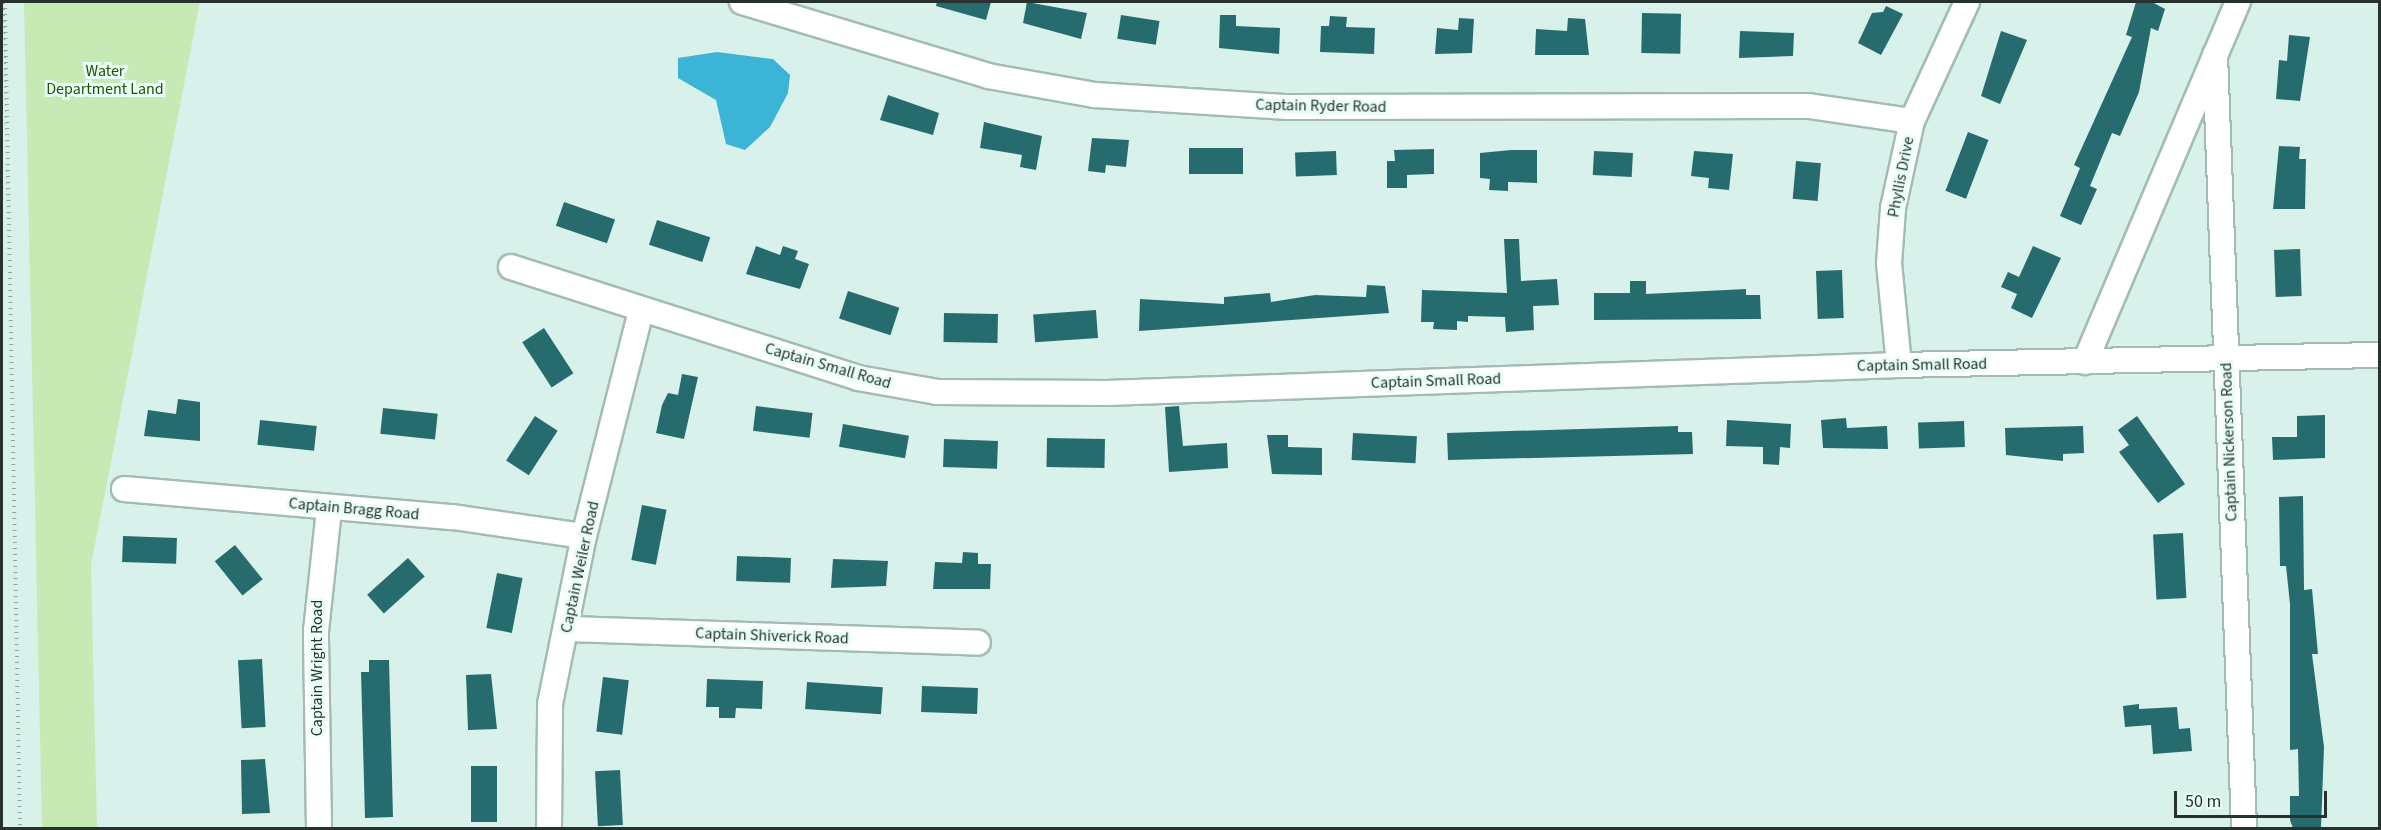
<!DOCTYPE html>
<html>
<head>
<meta charset="utf-8">
<style>
	body { margin:0 }
	#map { position:relative; width:2381px; height:830px; overflow:hidden; background:#d8f2eb; font-family:"Source Sans 3",sans-serif }
	div>[style] { position:absolute }
	.green>* { inset:0; background:#c5eab3 }
	.water>* { inset:0; background:#3bb4d5 }
	.building>* { inset:0; background:#266c6f; transform-origin:0 0 }
	.path>* { height:4px; margin-top:-2px; transform-origin:0; background:repeating-linear-gradient(90deg,#92a5a0 0 1.5px,transparent 0 6px) }
	.roads { filter:drop-shadow(2px 0 #a2bcb5) drop-shadow(-2px 0 #a2bcb5) drop-shadow(0 2px #a2bcb5) drop-shadow(0 -2px #a2bcb5) }
	.minor>* { height:24px; margin:-12px; padding:0 12px; transform-origin:12px; border-radius:12px; background:#fff }
	span { translate:-50% -50%; white-space:nowrap; text-align:center; line-height:1.15; -webkit-text-stroke:6px #e9fef8; paint-order:stroke }
	.park-label { font-size:16px; color:#265100 }
	.street-label { font-size:16px; color:#27312e }
	.frame { position:absolute; inset:0; border:3px solid #27312e; pointer-events:none }
	.scale { position:absolute; left:2174px; top:791px; width:153px; height:27px; box-sizing:border-box; border:3px solid #27312e; border-top:0; padding-left:8px; font-size:18px; line-height:21px; white-space:nowrap; color:#27312e; -webkit-text-stroke:4px #e9fef8; paint-order:stroke }
</style>
</head>
<body>
<div id="map">
	<div class="green">
		<i style="clip-path:polygon(24px 2px,200px 2px,91px 565px,97px 828px,42px 828px)"></i>
	</div>
	<div class="water">
		<i style="clip-path:polygon(717px 52px,773px 59px,790px 75px,788px 93px,770px 127px,745px 150px,726px 144px,716px 100px,678px 78px,678px 58px)"></i>
	</div>
	<div class="building">
		<i style="clip-path:polygon(937px 2px,991px 2px,986px 20px,936px 6px)"></i>
		<i style="clip-path:polygon(1027px 2px,1087px 13px,1081px 39px,1023px 23px)"></i>
		<i style="clip-path:polygon(2136px 2px,2152px 2px,2165px 9px,2158px 31px,2151px 28px,2139px 92px,2120px 136px,2112px 133px,2090px 186px,2097px 189px,2081px 225px,2060px 216px,2080px 168px,2074px 165px,2132px 37px,2126px 35px)"></i>
		<i style="clip-path:polygon(1886px 6px,1903px 14px,1881px 55px,1858px 43px,1872px 13px,1883px 12px)"></i>
		<i style="left:1642px;top:13px;width:39px;height:40px;rotate:1deg"></i>
		<i style="left:1121px;top:15px;width:39px;height:24px;rotate:9deg"></i>
		<i style="clip-path:polygon(1220px 15px,1236px 15px,1236px 26px,1280px 28px,1279px 54px,1219px 48px)"></i>
		<i style="clip-path:polygon(1330px 16px,1347px 17px,1346px 27px,1375px 28px,1374px 54px,1320px 52px,1321px 26px,1329px 26px)"></i>
		<i style="clip-path:polygon(1459px 18px,1474px 19px,1472px 53px,1435px 54px,1437px 28px,1458px 30px)"></i>
		<i style="clip-path:polygon(1568px 18px,1585px 19px,1589px 55px,1535px 55px,1536px 29px,1567px 31px)"></i>
		<i style="clip-path:polygon(1740px 31px,1794px 33px,1793px 56px,1739px 58px)"></i>
		<i style="clip-path:polygon(2001px 31px,2027px 40px,2000px 104px,1981px 96px)"></i>
		<i style="clip-path:polygon(2289px 35px,2310px 37px,2300px 101px,2276px 99px,2279px 60px,2287px 61px)"></i>
		<i style="clip-path:polygon(888px 95px,939px 113px,933px 135px,880px 120px)"></i>
		<i style="clip-path:polygon(984px 122px,1042px 136px,1036px 170px,1020px 167px,1022px 155px,980px 148px)"></i>
		<i style="left:1968px;top:132px;width:22px;height:63px;rotate:21deg"></i>
		<i style="clip-path:polygon(1092px 138px,1129px 140px,1126px 167px,1106px 165px,1105px 173px,1088px 171px)"></i>
		<i style="clip-path:polygon(2279px 146px,2300px 147px,2299px 159px,2306px 159px,2305px 209px,2273px 209px)"></i>
		<i style="left:1243px;top:148px;width:26px;height:54px;rotate:90deg"></i>
		<i style="clip-path:polygon(1434px 149px,1434px 174px,1407px 175px,1407px 188px,1387px 188px,1387px 161px,1395px 161px,1394px 150px)"></i>
		<i style="clip-path:polygon(1511px 150px,1537px 150px,1537px 183px,1508px 182px,1508px 191px,1489px 190px,1490px 179px,1480px 178px,1480px 153px)"></i>
		<i style="left:1336px;top:151px;width:24px;height:41px;rotate:88deg"></i>
		<i style="left:1594px;top:151px;width:39px;height:24px;rotate:3deg"></i>
		<i style="clip-path:polygon(1694px 151px,1733px 154px,1729px 190px,1708px 188px,1709px 178px,1691px 176px)"></i>
		<i style="left:1796px;top:161px;width:25px;height:38px;rotate:5deg"></i>
		<i style="left:564px;top:202px;width:54px;height:25px;rotate:19deg"></i>
		<i style="left:657px;top:220px;width:56px;height:26px;rotate:18deg"></i>
		<i style="clip-path:polygon(1504px 239px,1519px 239px,1521px 281px,1557px 279px,1559px 305px,1533px 306px,1534px 330px,1506px 332px,1505px 317px,1468px 316px,1468px 322px,1457px 321px,1457px 330px,1433px 329px,1434px 322px,1421px 322px,1422px 290px,1507px 293px)"></i>
		<i style="clip-path:polygon(756px 246px,780px 255px,783px 246px,798px 251px,795px 259px,809px 264px,800px 289px,746px 274px)"></i>
		<i style="clip-path:polygon(2033px 246px,2061px 258px,2032px 318px,2011px 308px,2017px 294px,2001px 287px,2008px 272px,2019px 277px)"></i>
		<i style="left:2300px;top:249px;width:47px;height:26px;rotate:88deg"></i>
		<i style="left:1842px;top:270px;width:48px;height:26px;rotate:88deg"></i>
		<i style="clip-path:polygon(1630px 281px,1646px 281px,1646px 294px,1746px 289px,1746px 295px,1760px 295px,1761px 319px,1594px 320px,1594px 293px,1630px 293px)"></i>
		<i style="clip-path:polygon(1367px 285px,1385px 286px,1389px 313px,1139px 331px,1140px 299px,1224px 304px,1224px 297px,1270px 293px,1271px 302px,1315px 295px,1366px 297px)"></i>
		<i style="left:848px;top:291px;width:54px;height:29px;rotate:18deg"></i>
		<i style="left:1096px;top:310px;width:28px;height:63px;rotate:86deg"></i>
		<i style="left:944px;top:313px;width:54px;height:29px;rotate:1deg"></i>
		<i style="left:544px;top:328px;width:54px;height:26px;rotate:57deg"></i>
		<i style="clip-path:polygon(682px 374px,698px 377px,684px 439px,656px 433px,662px 405px,668px 393px,678px 395px)"></i>
		<i style="clip-path:polygon(178px 399px,200px 402px,200px 441px,144px 436px,148px 410px,176px 414px)"></i>
		<i style="left:756px;top:406px;width:57px;height:25px;rotate:7deg"></i>
		<i style="clip-path:polygon(1179px 406px,1183px 446px,1227px 443px,1228px 468px,1169px 472px,1165px 407px)"></i>
		<i style="left:383px;top:408px;width:55px;height:26px;rotate:6deg"></i>
		<i style="clip-path:polygon(2325px 415px,2325px 458px,2273px 460px,2272px 437px,2297px 437px,2297px 416px)"></i>
		<i style="left:535px;top:416px;width:27px;height:53px;rotate:33deg"></i>
		<i style="clip-path:polygon(2137px 416px,2185px 484px,2158px 503px,2119px 452px,2129px 445px,2118px 430px)"></i>
		<i style="clip-path:polygon(1846px 418px,1847px 428px,1887px 426px,1888px 449px,1823px 448px,1821px 420px)"></i>
		<i style="left:260px;top:420px;width:57px;height:25px;rotate:6deg"></i>
		<i style="clip-path:polygon(1727px 420px,1791px 424px,1790px 448px,1780px 447px,1779px 465px,1763px 464px,1763px 447px,1726px 446px)"></i>
		<i style="left:1964px;top:421px;width:26px;height:46px;rotate:88deg"></i>
		<i style="left:843px;top:424px;width:67px;height:23px;rotate:10deg"></i>
		<i style="clip-path:polygon(1678px 426px,1678px 432px,1692px 432px,1693px 454px,1448px 460px,1447px 433px)"></i>
		<i style="clip-path:polygon(2083px 426px,2084px 453px,2063px 454px,2063px 461px,2006px 455px,2005px 428px)"></i>
		<i style="left:1353px;top:433px;width:64px;height:27px;rotate:3deg"></i>
		<i style="clip-path:polygon(1267px 435px,1288px 435px,1288px 447px,1322px 448px,1322px 475px,1272px 474px)"></i>
		<i style="left:1047px;top:438px;width:58px;height:29px;rotate:1deg"></i>
		<i style="left:944px;top:439px;width:54px;height:28px;rotate:2deg"></i>
		<i style="clip-path:polygon(2303px 496px,2304px 590px,2312px 589px,2318px 654px,2312px 654px,2324px 747px,2321px 828px,2293px 828px,2290px 820px,2290px 796px,2299px 796px,2298px 749px,2290px 750px,2290px 604px,2286px 566px,2280px 566px,2279px 497px)"></i>
		<i style="left:642px;top:505px;width:25px;height:56px;rotate:11deg"></i>
		<i style="left:2183px;top:533px;width:65px;height:30px;rotate:87deg"></i>
		<i style="left:123px;top:536px;width:54px;height:26px;rotate:2deg"></i>
		<i style="left:235px;top:545px;width:44px;height:26px;rotate:51deg"></i>
		<i style="clip-path:polygon(963px 552px,978px 553px,978px 564px,991px 564px,990px 589px,933px 589px,935px 562px,962px 563px)"></i>
		<i style="left:737px;top:556px;width:54px;height:25px;rotate:2deg"></i>
		<i style="left:408px;top:558px;width:25px;height:55px;rotate:48deg"></i>
		<i style="clip-path:polygon(833px 559px,888px 561px,886px 586px,831px 588px)"></i>
		<i style="left:497px;top:573px;width:26px;height:56px;rotate:11deg"></i>
		<i style="left:262px;top:659px;width:68px;height:24px;rotate:87deg"></i>
		<i style="clip-path:polygon(369px 660px,389px 660px,393px 817px,365px 818px,361px 672px,369px 672px)"></i>
		<i style="clip-path:polygon(491px 674px,497px 729px,468px 730px,466px 675px)"></i>
		<i style="left:603px;top:677px;width:26px;height:55px;rotate:7deg"></i>
		<i style="clip-path:polygon(707px 679px,763px 681px,762px 709px,736px 708px,735px 718px,719px 718px,719px 707px,706px 707px)"></i>
		<i style="left:807px;top:682px;width:76px;height:27px;rotate:4deg"></i>
		<i style="left:922px;top:686px;width:56px;height:26px;rotate:2deg"></i>
		<i style="clip-path:polygon(2139px 704px,2139px 709px,2177px 707px,2179px 729px,2190px 728px,2192px 751px,2153px 754px,2151px 725px,2125px 727px,2123px 706px)"></i>
		<i style="clip-path:polygon(265px 759px,270px 813px,242px 814px,241px 760px)"></i>
		<i style="left:471px;top:766px;width:26px;height:56px"></i>
		<i style="left:620px;top:770px;width:55px;height:25px;rotate:87deg"></i>
	</div>
	<div class="path">
		<i style="left:5px;top:2px;width:826px;rotate:88.96deg"></i>
	</div>
	<div class="roads">
		<div class="minor">
			<i style="left:742px;top:2px;width:257px;rotate:16.7deg"></i>
			<i style="left:988px;top:76px;width:109px;rotate:10.1deg"></i>
			<i style="left:1095px;top:95px;width:193px;rotate:3.6deg"></i>
			<i style="left:1288px;top:107px;width:521px;rotate:-0.11deg"></i>
			<i style="left:1809px;top:106px;width:104px;rotate:8.3deg"></i>
			<i style="left:2215px;top:55px;width:774px;rotate:87.85deg"></i>
			<i style="left:511px;top:267px;width:364px;rotate:17.7deg"></i>
			<i style="left:858px;top:378px;width:80px;rotate:10deg"></i>
			<i style="left:937px;top:392px;width:169px;rotate:0.3deg"></i>
			<i style="left:1106px;top:393px;width:793px;rotate:-2.02deg"></i>
			<i style="left:1899px;top:365px;width:481px;rotate:-1.2deg"></i>
			<i style="left:2085px;top:362px;width:391px;rotate:-67deg"></i>
			<i style="left:1899px;top:365px;width:102px;rotate:-95.6deg"></i>
			<i style="left:1889px;top:263px;width:55px;rotate:-85.8deg"></i>
			<i style="left:1893px;top:208px;width:89px;rotate:-77.7deg"></i>
			<i style="left:1912px;top:121px;width:131px;rotate:-65.2deg"></i>
			<i style="left:124px;top:489px;width:330px;rotate:4.9deg"></i>
			<i style="left:453px;top:517px;width:132px;rotate:8.3deg"></i>
			<i style="left:566px;top:629px;width:412px;rotate:1.9deg"></i>
			<i style="left:319px;top:828px;width:197px;rotate:-90.9deg"></i>
			<i style="left:316px;top:631px;width:123px;rotate:-83.9deg"></i>
			<i style="left:549px;top:828px;width:124px;rotate:-89.5deg"></i>
			<i style="left:550px;top:704px;width:171px;rotate:-78.6deg"></i>
			<i style="left:584px;top:536px;width:233px;rotate:-75.8deg"></i>
		</div>
	</div>
	<div class="park-label">
		<span style="left:105px;top:80px">Water<br>Department Land</span>
	</div>
	<div class="street-label">
		<span style="left:1321px;top:106px;rotate:1deg">Captain Ryder Road</span>
		<span style="left:1901px;top:177px;rotate:-79deg">Phyllis Drive</span>
		<span style="left:1922px;top:365px;rotate:-1deg">Captain Small Road</span>
		<span style="left:828px;top:366px;rotate:16deg">Captain Small Road</span>
		<span style="left:1436px;top:381px;rotate:-2deg">Captain Small Road</span>
		<span style="left:2229px;top:442px;rotate:-92deg">Captain Nickerson Road</span>
		<span style="left:354px;top:509px;rotate:5deg">Captain Bragg Road</span>
		<span style="left:580px;top:567px;rotate:-78deg">Captain Weiler Road</span>
		<span style="left:772px;top:636px;rotate:2deg">Captain Shiverick Road</span>
		<span style="left:317px;top:668px;rotate:-90deg">Captain Wright Road</span>
	</div>
	<div class="frame"></div>
	<div class="scale">50 m</div>
</div>
</body>
</html>
